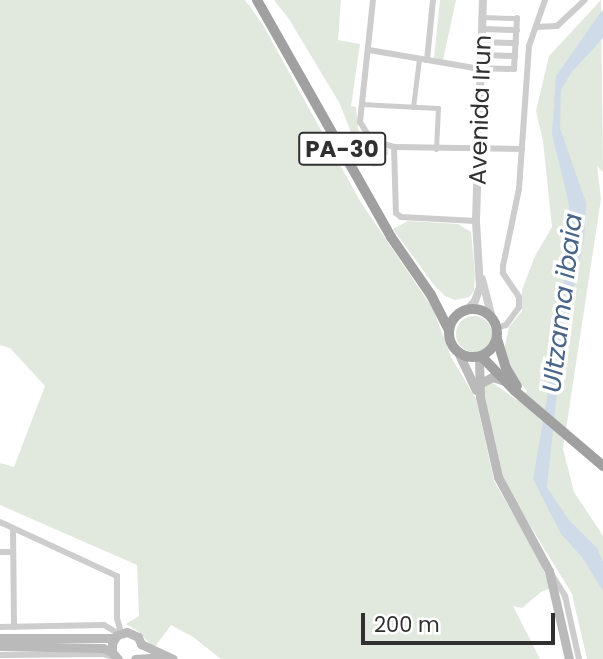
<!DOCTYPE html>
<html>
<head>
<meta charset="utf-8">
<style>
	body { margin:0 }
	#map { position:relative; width:603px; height:659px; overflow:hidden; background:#fff; font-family:Poppins,sans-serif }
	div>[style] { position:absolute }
	.green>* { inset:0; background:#e1e8dd }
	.round { border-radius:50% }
	.water>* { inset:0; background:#cfdbe9 }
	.pedestrian>* { height:5px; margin:-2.5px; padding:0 2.5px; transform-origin:2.5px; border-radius:2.5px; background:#cdcdcd }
	.minor>* { height:6px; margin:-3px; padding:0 3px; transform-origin:3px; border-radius:3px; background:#cdcdcd }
	.tertiary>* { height:8px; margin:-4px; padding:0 4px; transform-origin:4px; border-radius:4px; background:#cdcdcd }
	.secondary>* { height:9px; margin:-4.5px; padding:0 4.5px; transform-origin:4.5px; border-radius:4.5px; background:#bababa }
	.trunk>* { height:10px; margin:-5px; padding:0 5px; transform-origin:5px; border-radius:5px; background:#a0a0a0 }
	.trunk>.ring { margin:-5px; padding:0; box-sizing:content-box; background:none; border:10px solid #a0a0a0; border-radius:50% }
	span { translate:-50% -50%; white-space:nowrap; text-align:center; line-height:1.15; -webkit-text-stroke:7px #fff; paint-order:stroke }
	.shield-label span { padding:2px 5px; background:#fff; border:2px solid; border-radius:5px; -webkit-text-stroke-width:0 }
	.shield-label { font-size:23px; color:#303030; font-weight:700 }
	.street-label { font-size:24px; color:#303030 }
	.water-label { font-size:26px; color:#486589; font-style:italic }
	.scale { position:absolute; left:361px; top:613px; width:194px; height:32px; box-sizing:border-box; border:4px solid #303030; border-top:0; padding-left:9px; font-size:21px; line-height:24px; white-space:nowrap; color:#303030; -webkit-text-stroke:5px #fff; paint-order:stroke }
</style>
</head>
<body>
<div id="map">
	<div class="green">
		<i style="clip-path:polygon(0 0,245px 0,263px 25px,360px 201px,433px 309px,451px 357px,476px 399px,494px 481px,537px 555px,551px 588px,541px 592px,522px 608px,513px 606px,540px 659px,221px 659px,193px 637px,171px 625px,154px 648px,138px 631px,126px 624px,139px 616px,137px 565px,0 505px,0 463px,14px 467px,45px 386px,10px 348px,0 345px)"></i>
		<i style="clip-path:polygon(274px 0,341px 0,338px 40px,360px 44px,351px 106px,356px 107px,358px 129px,363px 139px,374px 146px,388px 149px,388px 155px,381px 155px,380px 165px,373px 167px,355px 143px,340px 104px,289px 19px)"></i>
		<i style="clip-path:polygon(440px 0,456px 0,443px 60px,434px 58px)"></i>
		<i style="clip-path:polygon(601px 0,603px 172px,597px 166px,601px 199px,563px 449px,574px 492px,603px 536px,603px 659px,587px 659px,572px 594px,504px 483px,482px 387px,486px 383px,493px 383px,517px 400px,527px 391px,508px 367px,504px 350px,509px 327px,522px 311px,522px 290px,535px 256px,552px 227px,543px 141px,536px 111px,549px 56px)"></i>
		<i style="clip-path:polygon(408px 221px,458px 224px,471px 232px,475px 273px,474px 291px,469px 297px,455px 300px,445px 296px,434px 285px,393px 229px)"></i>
		<i class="round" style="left:456px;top:316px;width:36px;height:36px"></i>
	</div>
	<div class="water">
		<i style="clip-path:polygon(603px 9px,603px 38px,571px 73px,561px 90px,560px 128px,586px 203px,584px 241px,563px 335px,547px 487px,569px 520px,597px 548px,603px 562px,603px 591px,582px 557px,561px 534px,533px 479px,547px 398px,553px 339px,571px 243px,569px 204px,552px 134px,556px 76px)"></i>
	</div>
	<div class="pedestrian">
		<i style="left:483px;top:17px;width:34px;rotate:2deg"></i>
		<i style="left:361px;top:104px;width:77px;rotate:3deg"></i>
		<i style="left:438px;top:108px;width:41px;rotate:92.8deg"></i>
		<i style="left:413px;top:107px;width:48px;rotate:-82.9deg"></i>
	</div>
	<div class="minor">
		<i style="left:373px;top:0;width:123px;rotate:96.1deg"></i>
		<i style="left:360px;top:122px;width:22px;rotate:58deg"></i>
		<i style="left:372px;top:141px;width:23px;rotate:15deg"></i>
		<i style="left:394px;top:147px;width:128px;rotate:0.9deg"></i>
		<i style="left:536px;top:27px;width:21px;rotate:-3deg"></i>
		<i style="left:557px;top:26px;width:38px;rotate:-43deg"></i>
		<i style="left:483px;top:29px;width:34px;rotate:2deg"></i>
		<i style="left:483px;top:42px;width:33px;rotate:2deg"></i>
		<i style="left:369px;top:50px;width:107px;rotate:9.7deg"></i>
		<i style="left:474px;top:68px;width:40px;rotate:1.4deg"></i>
		<i style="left:514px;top:69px;width:51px;rotate:-86.6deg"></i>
		<i style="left:483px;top:55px;width:32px;rotate:2deg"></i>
		<i style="left:427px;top:60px;width:60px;rotate:-84.3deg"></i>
		<i style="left:394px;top:147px;width:66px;rotate:88.3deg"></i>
		<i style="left:396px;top:213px;width:6px;rotate:39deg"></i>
		<i style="left:401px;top:217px;width:75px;rotate:3.1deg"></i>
		<i style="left:497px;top:328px;width:9px;rotate:-18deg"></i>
		<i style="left:506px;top:325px;width:22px;rotate:-54deg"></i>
		<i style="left:519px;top:307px;width:10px;rotate:-90deg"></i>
		<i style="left:519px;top:297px;width:29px;rotate:-124deg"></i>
		<i style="left:503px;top:273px;width:7px;rotate:-90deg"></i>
		<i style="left:503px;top:266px;width:79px;rotate:-78.3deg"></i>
		<i style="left:519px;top:189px;width:143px;rotate:-86deg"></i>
		<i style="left:529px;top:46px;width:49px;rotate:-70.8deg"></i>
		<i style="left:0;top:522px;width:129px;rotate:24.8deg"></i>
		<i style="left:117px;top:576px;width:42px;rotate:90deg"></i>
		<i style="left:117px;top:618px;width:16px;rotate:75deg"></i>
		<i style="left:13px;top:528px;width:99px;rotate:89.4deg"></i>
		<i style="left:0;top:552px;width:12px"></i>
		<i style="left:552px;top:575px;width:25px;rotate:58deg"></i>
		<i style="left:565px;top:596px;width:65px;rotate:77.5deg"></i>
		<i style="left:0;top:627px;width:104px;rotate:-1.1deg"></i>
		<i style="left:104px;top:625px;width:17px;rotate:31deg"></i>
		<i style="left:0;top:655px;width:103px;rotate:-0.6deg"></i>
		<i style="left:103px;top:654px;width:14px;rotate:17deg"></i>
	</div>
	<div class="tertiary">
		<i style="left:482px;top:279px;width:40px;rotate:75.6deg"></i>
		<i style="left:467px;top:310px;width:12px;rotate:-48deg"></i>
		<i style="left:475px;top:301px;width:15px;rotate:-70deg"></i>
		<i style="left:480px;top:287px;width:66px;rotate:-93.5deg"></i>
		<i style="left:476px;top:221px;width:221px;rotate:-88.2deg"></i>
	</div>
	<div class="secondary">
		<i style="left:458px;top:352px;width:42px;rotate:64.7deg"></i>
		<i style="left:479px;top:357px;width:40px;rotate:88.6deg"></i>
		<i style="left:480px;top:397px;width:82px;rotate:77.3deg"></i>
		<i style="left:498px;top:477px;width:107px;rotate:61.5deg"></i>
		<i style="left:549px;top:571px;width:90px;rotate:77.2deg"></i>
		<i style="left:479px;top:384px;width:15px;rotate:-28deg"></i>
		<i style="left:492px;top:377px;width:14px;rotate:17deg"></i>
		<i style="left:0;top:638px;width:114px"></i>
		<i style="left:0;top:646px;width:103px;rotate:1.1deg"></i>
		<i style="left:103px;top:648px;width:10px;rotate:24deg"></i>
		<i style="left:118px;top:659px;width:9px;rotate:-131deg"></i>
		<i style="left:112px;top:652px;width:9px;rotate:-90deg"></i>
		<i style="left:112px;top:643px;width:9px;rotate:-58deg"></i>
		<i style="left:117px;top:635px;width:10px;rotate:-17deg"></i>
		<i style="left:127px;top:632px;width:12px;rotate:24deg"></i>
		<i style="left:138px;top:637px;width:8px;rotate:67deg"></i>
		<i style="left:141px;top:644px;width:35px;rotate:25deg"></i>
		<i style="left:135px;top:659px;width:26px;rotate:-4deg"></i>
	</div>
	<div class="trunk">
		<i style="left:257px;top:0;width:272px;rotate:60.5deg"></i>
		<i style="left:391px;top:237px;width:70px;rotate:55.4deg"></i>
		<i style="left:431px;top:295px;width:39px;rotate:63deg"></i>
		<i class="ring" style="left:449px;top:309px;width:38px;height:38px"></i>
		<i style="left:497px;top:339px;width:30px;rotate:73deg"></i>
		<i style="left:506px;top:368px;width:21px;rotate:59deg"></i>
		<i style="left:481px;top:356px;width:49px;rotate:45.8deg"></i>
		<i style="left:515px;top:391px;width:116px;rotate:40.4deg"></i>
	</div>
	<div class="shield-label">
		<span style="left:342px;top:149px">PA-30</span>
	</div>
	<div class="street-label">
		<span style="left:480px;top:110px;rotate:-88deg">Avenida Irun</span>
	</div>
	<div class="water-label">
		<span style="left:563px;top:303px;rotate:-83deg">Ultzama ibaia</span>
	</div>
	<div class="scale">200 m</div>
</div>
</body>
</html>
